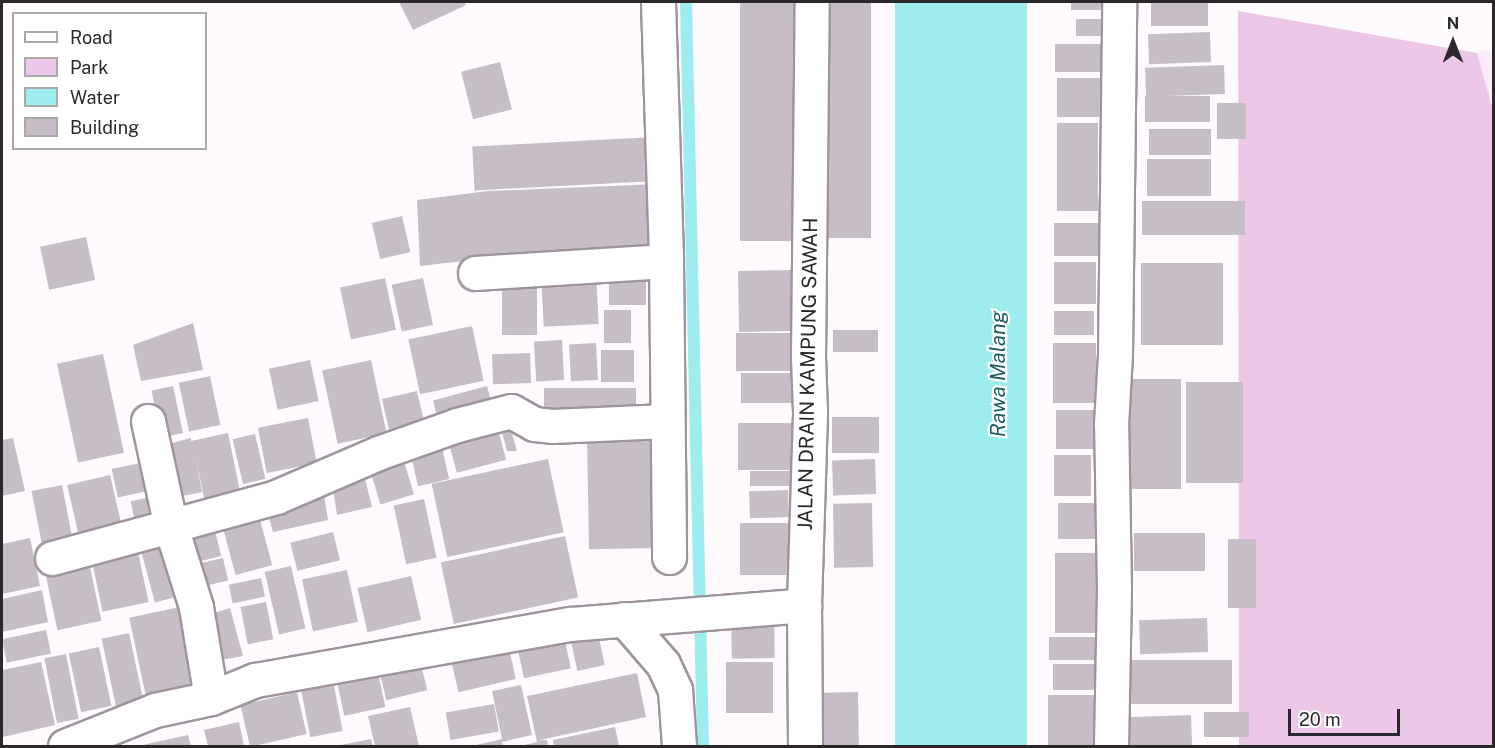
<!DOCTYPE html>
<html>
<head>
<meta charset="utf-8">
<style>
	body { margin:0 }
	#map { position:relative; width:1495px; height:748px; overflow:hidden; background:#fefafe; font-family:"Public Sans",sans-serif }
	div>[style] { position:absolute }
	.built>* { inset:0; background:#fcebfa }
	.green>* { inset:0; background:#edc7e8 }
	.water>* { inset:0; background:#9dedef; transform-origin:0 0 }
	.stream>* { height:12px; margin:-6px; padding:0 6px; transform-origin:6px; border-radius:6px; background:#9dedef }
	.building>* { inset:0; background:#c7bdc6; transform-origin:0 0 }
	.roads { filter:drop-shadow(2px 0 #9e949d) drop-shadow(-2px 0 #9e949d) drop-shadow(0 2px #9e949d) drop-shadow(0 -2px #9e949d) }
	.minor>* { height:33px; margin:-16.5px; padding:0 16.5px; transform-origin:16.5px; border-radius:16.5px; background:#fff }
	span { translate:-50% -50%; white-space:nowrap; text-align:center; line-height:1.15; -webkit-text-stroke:4.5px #fff; paint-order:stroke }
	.street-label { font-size:20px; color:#2b272a }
	.water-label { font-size:21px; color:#1a5d5f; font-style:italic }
	.frame { position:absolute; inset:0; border:3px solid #2b272a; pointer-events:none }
	.legend { position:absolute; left:12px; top:12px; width:195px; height:138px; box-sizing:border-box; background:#fff; border:2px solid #aaa9aa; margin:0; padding:8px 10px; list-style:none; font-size:18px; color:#2b272a }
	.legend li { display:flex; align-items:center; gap:12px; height:30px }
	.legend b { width:30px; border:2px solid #aaa9aa }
	.north { position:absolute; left:1423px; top:12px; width:60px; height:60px; -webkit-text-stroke:4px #fff; paint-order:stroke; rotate:0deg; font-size:16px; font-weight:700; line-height:24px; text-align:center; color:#2b272a }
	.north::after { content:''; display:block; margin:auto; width:21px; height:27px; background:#2b272a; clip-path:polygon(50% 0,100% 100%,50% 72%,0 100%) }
	.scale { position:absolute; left:1288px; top:709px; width:112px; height:27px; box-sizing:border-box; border:3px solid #2b272a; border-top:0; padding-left:8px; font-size:18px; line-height:21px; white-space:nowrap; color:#2b272a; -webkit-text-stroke:4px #fff; paint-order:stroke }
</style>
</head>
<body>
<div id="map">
	<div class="built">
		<i style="clip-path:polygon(1493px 49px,1493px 114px,1477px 53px)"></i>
	</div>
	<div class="green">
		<i style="clip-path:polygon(1238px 11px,1477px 53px,1494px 114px,1493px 746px,1239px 746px)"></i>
	</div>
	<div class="water">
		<i style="left:895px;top:2px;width:132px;height:744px"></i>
	</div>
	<div class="stream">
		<i style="left:686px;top:2px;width:744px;rotate:88.69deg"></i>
	</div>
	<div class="building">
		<i style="clip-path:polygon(399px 2px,464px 2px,466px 5px,413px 30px)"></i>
		<i style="left:740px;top:2px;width:69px;height:239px"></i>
		<i style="left:828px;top:2px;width:43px;height:236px"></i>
		<i style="left:1071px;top:2px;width:40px;height:8px"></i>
		<i style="left:1151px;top:2px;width:57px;height:24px"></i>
		<i style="left:1076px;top:19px;width:39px;height:17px"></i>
		<i style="left:1210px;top:32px;width:30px;height:62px;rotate:88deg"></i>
		<i style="left:1055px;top:44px;width:58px;height:28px"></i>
		<i style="left:500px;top:62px;width:49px;height:40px;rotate:76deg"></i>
		<i style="left:1224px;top:65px;width:29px;height:79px;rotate:88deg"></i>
		<i style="left:1057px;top:78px;width:56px;height:39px"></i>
		<i style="left:1145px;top:96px;width:65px;height:26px"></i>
		<i style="left:1217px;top:103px;width:29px;height:36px"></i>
		<i style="left:1057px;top:123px;width:41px;height:88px"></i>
		<i style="left:1149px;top:129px;width:62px;height:26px"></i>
		<i style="left:654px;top:137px;width:44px;height:182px;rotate:87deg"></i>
		<i style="left:1211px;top:159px;width:37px;height:64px;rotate:90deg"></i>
		<i style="clip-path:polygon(659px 184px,661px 250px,491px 258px,420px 266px,417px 200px,488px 191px)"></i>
		<i style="left:1245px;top:201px;width:34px;height:103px;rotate:90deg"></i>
		<i style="left:402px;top:216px;width:37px;height:31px;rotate:77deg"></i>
		<i style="left:1054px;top:223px;width:45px;height:33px"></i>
		<i style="left:86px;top:237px;width:44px;height:47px;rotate:78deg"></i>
		<i style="left:1054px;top:262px;width:42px;height:42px"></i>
		<i style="left:1141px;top:263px;width:82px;height:82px"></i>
		<i style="left:794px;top:270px;width:61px;height:56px;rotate:89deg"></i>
		<i style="left:646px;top:271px;width:34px;height:37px;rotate:90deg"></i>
		<i style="left:596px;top:273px;width:51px;height:55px;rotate:87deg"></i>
		<i style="left:385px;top:278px;width:53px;height:46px;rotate:78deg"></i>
		<i style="left:423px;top:278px;width:48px;height:32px;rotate:78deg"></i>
		<i style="left:502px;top:280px;width:35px;height:55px"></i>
		<i style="left:604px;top:310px;width:27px;height:33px"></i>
		<i style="left:1054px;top:311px;width:40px;height:24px"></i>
		<i style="clip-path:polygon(193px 323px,203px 370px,141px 381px,133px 345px)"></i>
		<i style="left:472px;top:326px;width:56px;height:65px;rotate:78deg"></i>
		<i style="left:833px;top:330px;width:45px;height:22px"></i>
		<i style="left:795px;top:333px;width:38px;height:59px;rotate:90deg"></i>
		<i style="left:562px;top:340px;width:40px;height:28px;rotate:87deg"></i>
		<i style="left:596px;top:343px;width:37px;height:27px;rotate:87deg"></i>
		<i style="left:1053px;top:343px;width:43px;height:60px"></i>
		<i style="left:601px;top:350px;width:33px;height:32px"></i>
		<i style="left:530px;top:353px;width:30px;height:38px;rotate:88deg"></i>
		<i style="left:103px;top:354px;width:101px;height:47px;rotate:78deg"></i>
		<i style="left:310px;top:360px;width:42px;height:42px;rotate:78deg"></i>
		<i style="left:371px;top:360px;width:75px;height:50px;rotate:78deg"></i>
		<i style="left:741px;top:373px;width:55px;height:30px"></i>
		<i style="left:210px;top:376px;width:50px;height:32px;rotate:78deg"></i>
		<i style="left:1123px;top:379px;width:58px;height:110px"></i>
		<i style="left:1186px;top:382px;width:57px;height:101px"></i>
		<i style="left:173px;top:386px;width:48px;height:22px;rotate:78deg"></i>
		<i style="left:487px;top:386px;width:20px;height:56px;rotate:75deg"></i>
		<i style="left:544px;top:388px;width:92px;height:30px"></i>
		<i style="left:417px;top:391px;width:31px;height:36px;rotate:77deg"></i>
		<i style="left:1099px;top:410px;width:39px;height:43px;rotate:90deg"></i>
		<i style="left:879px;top:417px;width:36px;height:47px;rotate:90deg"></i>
		<i style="left:308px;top:418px;width:46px;height:51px;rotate:79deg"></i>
		<i style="left:496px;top:422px;width:39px;height:51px;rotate:75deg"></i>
		<i style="clip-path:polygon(509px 423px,517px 451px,507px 451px,500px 425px)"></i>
		<i style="left:793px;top:423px;width:47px;height:55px;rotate:90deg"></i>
		<i style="clip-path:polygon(228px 433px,240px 491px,204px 498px,196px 458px,202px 492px,173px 498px,161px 446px,191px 438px,191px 441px)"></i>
		<i style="left:658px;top:433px;width:115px;height:71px;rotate:89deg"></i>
		<i style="left:255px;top:434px;width:46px;height:23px;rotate:77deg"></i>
		<i style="clip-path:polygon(13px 438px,25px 491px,2px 496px,2px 440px)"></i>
		<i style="left:440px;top:439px;width:41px;height:32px;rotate:77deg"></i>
		<i style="left:402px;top:455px;width:41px;height:35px;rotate:73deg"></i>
		<i style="left:1054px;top:455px;width:37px;height:41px"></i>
		<i style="left:548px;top:459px;width:75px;height:119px;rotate:78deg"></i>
		<i style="left:875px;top:459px;width:35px;height:43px;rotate:88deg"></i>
		<i style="left:145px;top:462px;width:29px;height:34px;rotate:78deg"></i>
		<i style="clip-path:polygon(363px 470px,372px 507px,337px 515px,332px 482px)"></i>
		<i style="left:750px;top:471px;width:43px;height:15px"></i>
		<i style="left:110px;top:475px;width:58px;height:44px;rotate:77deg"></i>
		<i style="left:62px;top:485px;width:61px;height:31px;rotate:79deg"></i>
		<i style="clip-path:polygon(323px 488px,328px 520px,273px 532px,266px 508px)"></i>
		<i style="left:788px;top:490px;width:27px;height:39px;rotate:88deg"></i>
		<i style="left:160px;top:495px;width:29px;height:30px;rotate:78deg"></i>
		<i style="left:424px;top:499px;width:60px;height:31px;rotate:78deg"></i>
		<i style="left:872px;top:503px;width:64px;height:39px;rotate:89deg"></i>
		<i style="left:1096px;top:503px;width:36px;height:38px;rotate:90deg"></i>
		<i style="left:258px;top:512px;width:55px;height:38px;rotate:75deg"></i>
		<i style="left:213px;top:523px;width:34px;height:30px;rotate:76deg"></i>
		<i style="left:798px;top:523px;width:52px;height:58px;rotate:90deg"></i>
		<i style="left:333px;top:532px;width:29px;height:44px;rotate:76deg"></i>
		<i style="left:1134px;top:533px;width:71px;height:38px"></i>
		<i style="left:171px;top:535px;width:61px;height:33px;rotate:75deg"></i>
		<i style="left:565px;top:536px;width:63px;height:127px;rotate:78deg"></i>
		<i style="clip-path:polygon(30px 538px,40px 586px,2px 594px,2px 544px)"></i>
		<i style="left:1228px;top:539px;width:28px;height:69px"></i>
		<i style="left:138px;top:552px;width:51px;height:47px;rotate:78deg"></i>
		<i style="left:1055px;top:553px;width:42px;height:80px"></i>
		<i style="left:223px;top:558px;width:23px;height:36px;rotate:77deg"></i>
		<i style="left:291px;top:566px;width:64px;height:27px;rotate:77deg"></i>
		<i style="left:90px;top:567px;width:55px;height:45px;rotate:78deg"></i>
		<i style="left:347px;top:570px;width:53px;height:46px;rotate:78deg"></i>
		<i style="left:411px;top:576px;width:45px;height:55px;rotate:77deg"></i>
		<i style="left:261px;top:578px;width:19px;height:33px;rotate:78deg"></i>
		<i style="clip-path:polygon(42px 590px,48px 622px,2px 632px,2px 599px)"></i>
		<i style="left:266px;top:602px;width:38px;height:26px;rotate:79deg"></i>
		<i style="left:184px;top:606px;width:79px;height:56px;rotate:78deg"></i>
		<i style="clip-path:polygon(230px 608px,243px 656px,211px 662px,204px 616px)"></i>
		<i style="left:774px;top:610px;width:48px;height:43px;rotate:89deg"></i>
		<i style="left:1207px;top:618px;width:34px;height:68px;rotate:88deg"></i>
		<i style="left:596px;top:624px;width:42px;height:28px;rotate:78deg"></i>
		<i style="left:46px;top:630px;width:24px;height:45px;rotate:78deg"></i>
		<i style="left:563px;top:631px;width:38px;height:48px;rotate:78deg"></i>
		<i style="left:129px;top:633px;width:71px;height:28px;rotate:78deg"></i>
		<i style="left:1049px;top:637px;width:52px;height:23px"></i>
		<i style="left:507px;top:640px;width:40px;height:59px;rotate:77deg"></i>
		<i style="left:99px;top:647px;width:60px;height:31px;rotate:78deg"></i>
		<i style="left:66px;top:654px;width:66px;height:22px;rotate:79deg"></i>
		<i style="left:1131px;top:660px;width:101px;height:44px"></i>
		<i style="left:420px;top:661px;width:30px;height:42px;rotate:76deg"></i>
		<i style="clip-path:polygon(41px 662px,55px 725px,3px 737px,2px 670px)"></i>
		<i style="left:773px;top:662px;width:51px;height:47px;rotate:90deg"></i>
		<i style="left:376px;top:663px;width:45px;height:42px;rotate:78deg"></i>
		<i style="left:1053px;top:664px;width:50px;height:26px"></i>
		<i style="clip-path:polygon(637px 673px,646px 717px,540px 740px,547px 740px,548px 746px,520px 746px,537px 742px,527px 696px)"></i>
		<i style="left:333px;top:681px;width:51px;height:33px;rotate:79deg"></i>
		<i style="clip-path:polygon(521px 685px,532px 735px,502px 742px,503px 746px,472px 746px,502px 739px,492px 691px)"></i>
		<i style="left:297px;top:692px;width:43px;height:58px;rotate:77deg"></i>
		<i style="left:858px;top:692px;width:54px;height:36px;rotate:89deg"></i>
		<i style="left:1048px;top:695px;width:46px;height:51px"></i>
		<i style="left:494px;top:704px;width:28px;height:49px;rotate:80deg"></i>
		<i style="clip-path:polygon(410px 707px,419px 746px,375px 746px,368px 716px)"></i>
		<i style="left:1204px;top:712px;width:45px;height:25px"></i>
		<i style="left:1191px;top:715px;width:31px;height:66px;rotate:88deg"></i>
		<i style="clip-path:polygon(239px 722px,244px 746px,208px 746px,204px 730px)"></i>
		<i style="clip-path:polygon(615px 727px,619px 746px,554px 746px,553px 740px)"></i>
		<i style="clip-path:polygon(188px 735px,191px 746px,138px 746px)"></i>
		<i style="clip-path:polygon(371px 739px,373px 746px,341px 746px,341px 745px)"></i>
	</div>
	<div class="roads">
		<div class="minor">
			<i style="left:658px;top:2px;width:259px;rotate:88.2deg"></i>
			<i style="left:666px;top:261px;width:296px;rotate:89.4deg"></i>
			<i style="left:475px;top:273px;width:191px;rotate:-3.6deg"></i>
			<i style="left:148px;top:421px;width:108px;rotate:77.8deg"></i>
			<i style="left:171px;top:527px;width:84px;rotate:72.6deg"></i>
			<i style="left:196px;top:607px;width:92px;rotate:80.6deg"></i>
			<i style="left:52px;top:558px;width:232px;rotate:-15.2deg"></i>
			<i style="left:276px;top:497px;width:111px;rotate:-23.3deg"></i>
			<i style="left:378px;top:453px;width:84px;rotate:-19.5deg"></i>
			<i style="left:457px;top:425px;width:56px;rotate:-14.5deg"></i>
			<i style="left:511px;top:411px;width:26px;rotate:29deg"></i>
			<i style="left:534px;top:424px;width:18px;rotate:6deg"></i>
			<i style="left:552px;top:426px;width:114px;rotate:-2.5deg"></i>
			<i style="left:624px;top:619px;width:60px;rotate:49.1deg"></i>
			<i style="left:663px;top:664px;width:29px;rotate:65deg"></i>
			<i style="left:675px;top:690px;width:56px;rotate:85.9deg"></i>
			<i style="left:65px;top:746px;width:97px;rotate:-21.8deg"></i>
			<i style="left:155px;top:710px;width:57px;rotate:-12.1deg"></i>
			<i style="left:211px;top:698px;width:48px;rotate:-22.2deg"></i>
			<i style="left:255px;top:680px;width:320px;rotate:-10.1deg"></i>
			<i style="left:570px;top:624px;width:235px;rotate:-4.6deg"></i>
			<i style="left:805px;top:746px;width:141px;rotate:-90.4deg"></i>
			<i style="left:804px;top:605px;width:194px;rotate:-88.2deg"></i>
			<i style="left:810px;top:411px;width:54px;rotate:-92.1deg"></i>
			<i style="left:808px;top:357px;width:355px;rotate:-89.4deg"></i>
			<i style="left:1111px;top:746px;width:158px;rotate:-88.9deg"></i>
			<i style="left:1114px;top:588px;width:164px;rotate:-91deg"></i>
			<i style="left:1111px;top:424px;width:70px;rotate:-86.7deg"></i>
			<i style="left:1115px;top:354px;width:352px;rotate:-89.3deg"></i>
		</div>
	</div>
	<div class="street-label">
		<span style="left:808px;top:374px;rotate:-89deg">JALAN DRAIN KAMPUNG SAWAH</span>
	</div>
	<div class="water-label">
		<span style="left:998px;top:374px;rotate:-90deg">Rawa Malang</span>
	</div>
	<div class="frame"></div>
	<ul class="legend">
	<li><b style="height:8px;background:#fff"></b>Road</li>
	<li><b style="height:16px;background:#edc7e8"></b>Park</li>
	<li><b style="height:16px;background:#9dedef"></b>Water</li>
	<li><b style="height:16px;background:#c7bdc6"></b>Building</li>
	</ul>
	<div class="north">N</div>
	<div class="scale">20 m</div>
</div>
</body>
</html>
